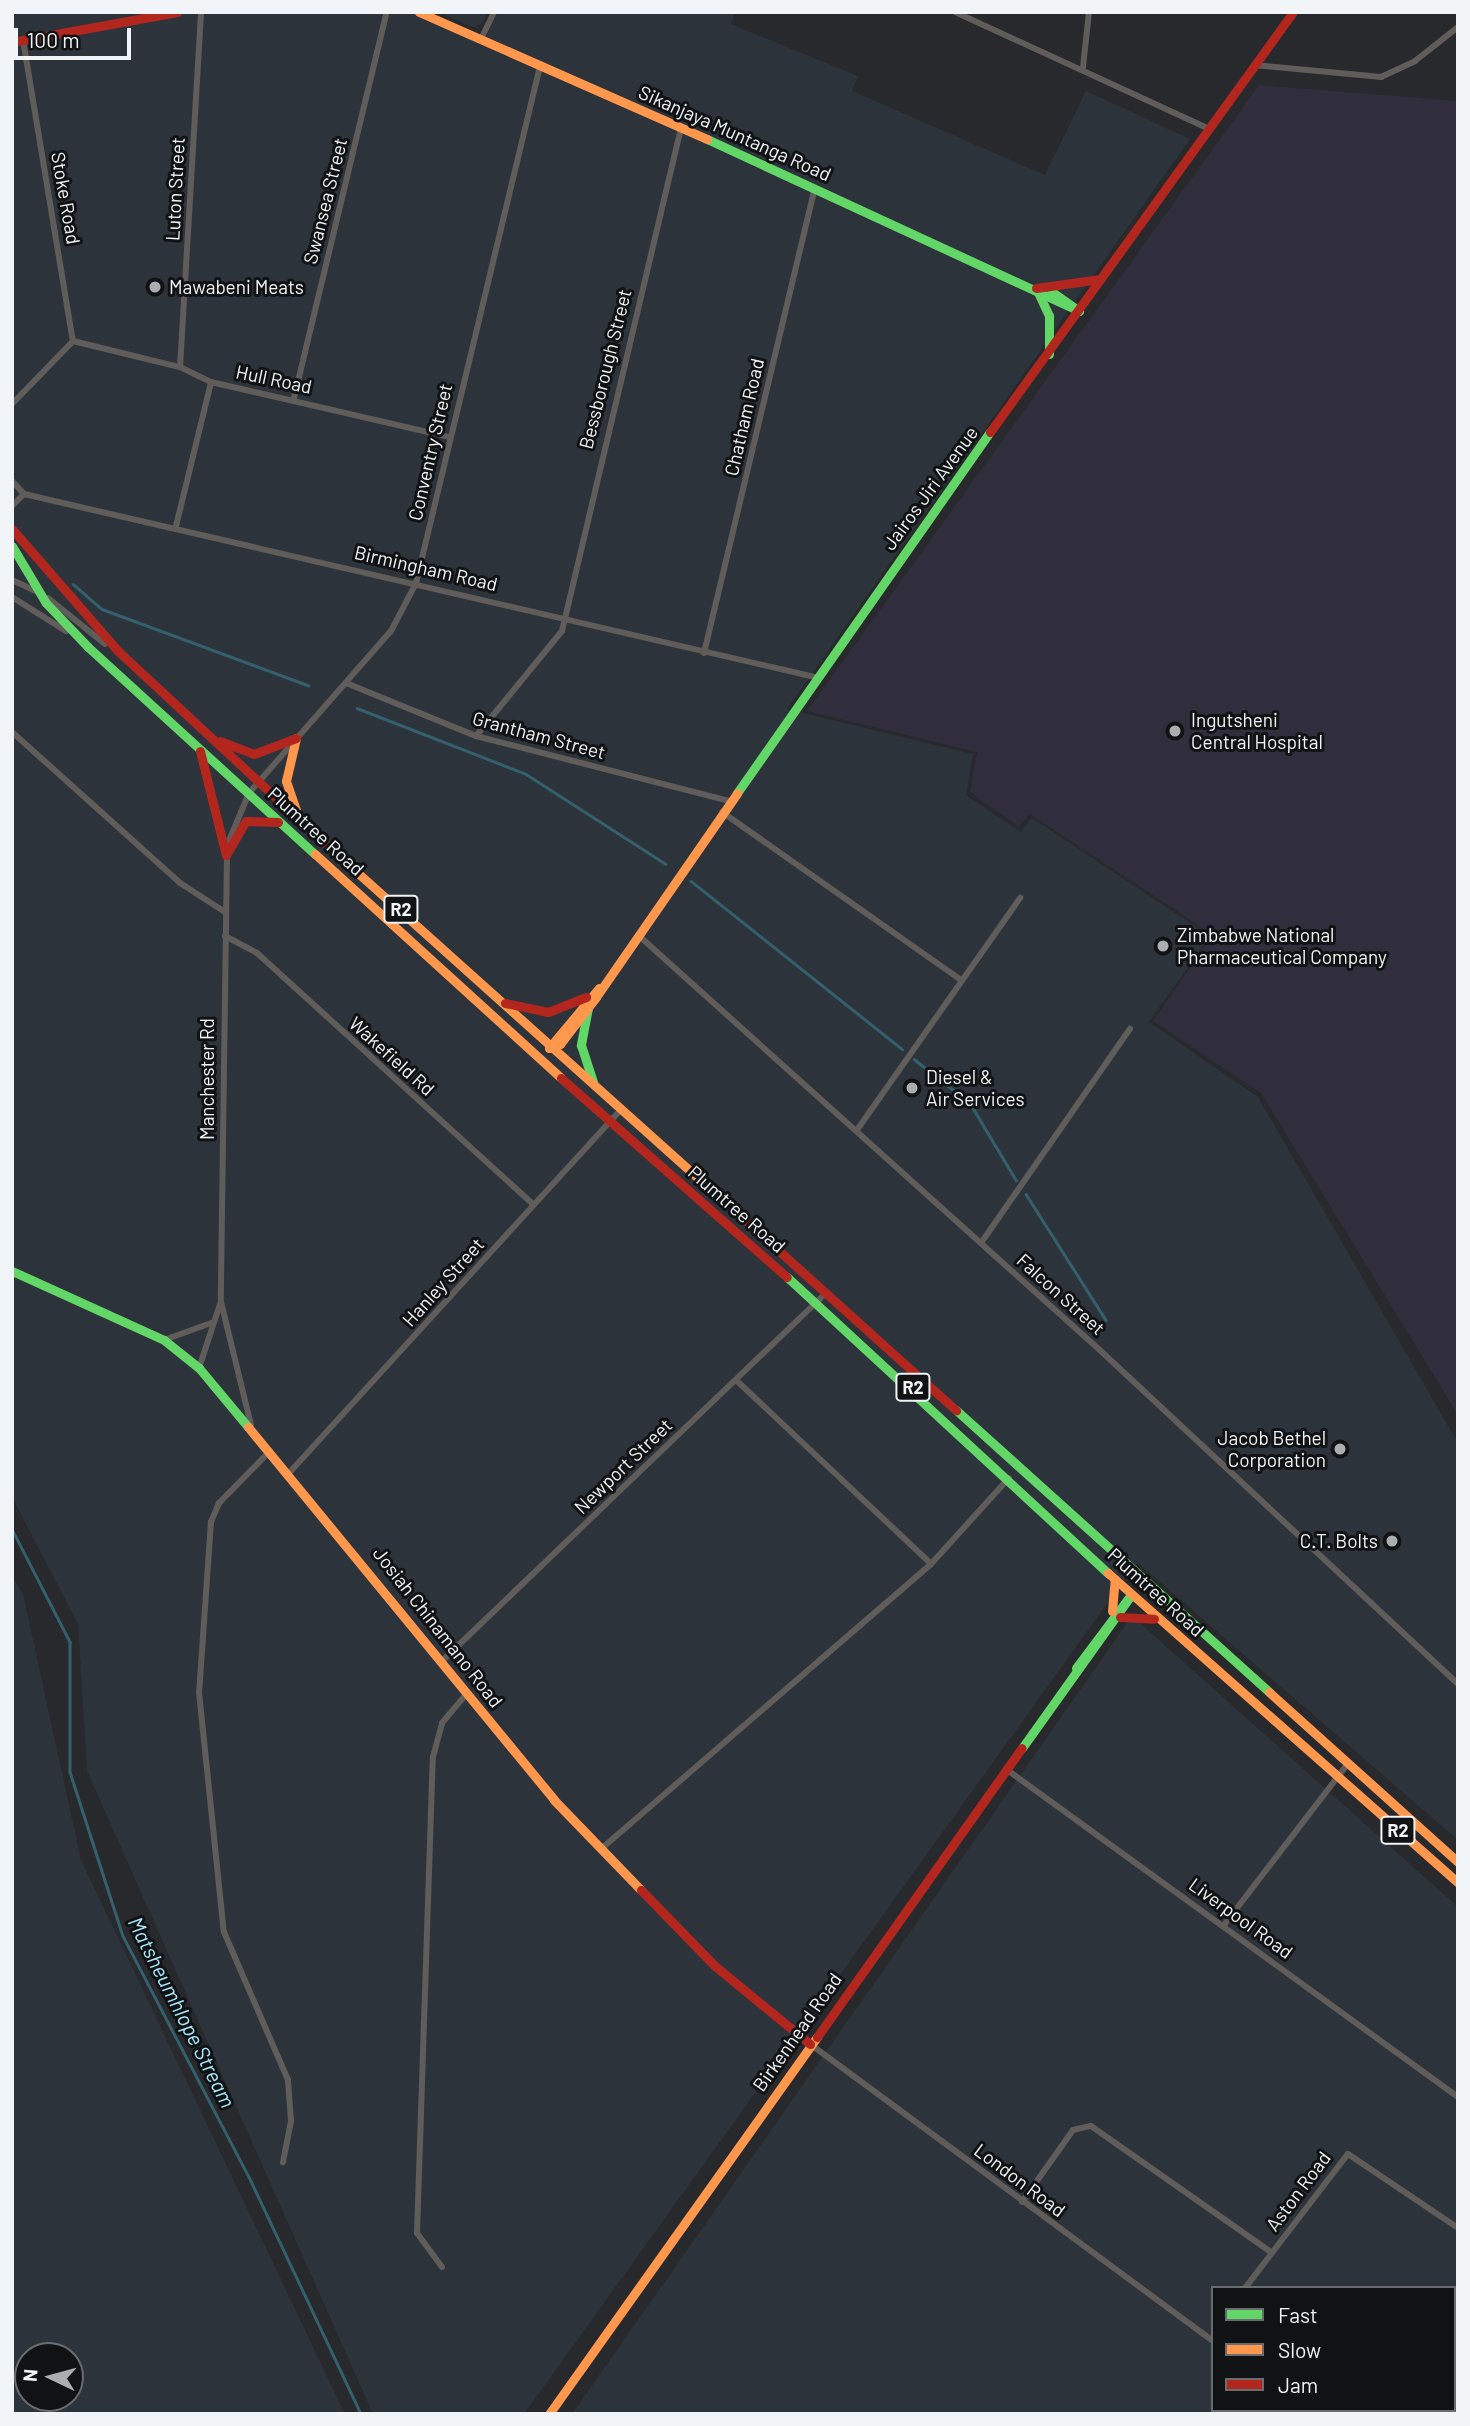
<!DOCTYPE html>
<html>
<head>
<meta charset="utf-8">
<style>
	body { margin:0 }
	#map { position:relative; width:1470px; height:2426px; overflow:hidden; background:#27292c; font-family:Barlow,sans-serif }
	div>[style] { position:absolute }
	.built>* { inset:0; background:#2d333b }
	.medical>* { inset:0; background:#302d3c }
	.stream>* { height:2.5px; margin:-1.25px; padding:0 1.25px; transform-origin:1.25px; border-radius:1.25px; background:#34606e }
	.street>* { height:6px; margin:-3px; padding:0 3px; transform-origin:3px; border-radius:3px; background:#605c59 }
	.fast>* { height:9px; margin:-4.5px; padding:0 4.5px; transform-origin:4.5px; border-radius:4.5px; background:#63d668 }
	.slow>* { height:9px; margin:-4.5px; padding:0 4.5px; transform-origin:4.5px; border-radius:4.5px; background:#ff974d }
	.jam>* { height:9px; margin:-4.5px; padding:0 4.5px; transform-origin:4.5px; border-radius:4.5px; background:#b3261e }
	.dots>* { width:19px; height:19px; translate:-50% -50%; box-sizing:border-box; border:4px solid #101214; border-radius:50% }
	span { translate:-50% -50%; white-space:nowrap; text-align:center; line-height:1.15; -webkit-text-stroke:6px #101214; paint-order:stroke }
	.shield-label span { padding:2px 5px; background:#101214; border:2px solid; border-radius:5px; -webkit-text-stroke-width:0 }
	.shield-label { font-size:18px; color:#f2f5f7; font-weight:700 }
	.street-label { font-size:19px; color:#f2f5f7 }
	.poi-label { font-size:19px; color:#f2f5f7 }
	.left { translate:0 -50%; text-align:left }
	.right { translate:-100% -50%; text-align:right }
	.water-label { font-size:21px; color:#a9e9fd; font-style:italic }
	.frame { position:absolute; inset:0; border:14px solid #f2f5f7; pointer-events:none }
	.legend { position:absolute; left:1211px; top:2286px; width:245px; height:126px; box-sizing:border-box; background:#101214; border:2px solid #6a6d6f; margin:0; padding:9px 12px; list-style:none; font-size:21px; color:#f2f5f7 }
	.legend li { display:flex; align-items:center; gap:14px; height:35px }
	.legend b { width:35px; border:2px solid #6a6d6f }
	.north { position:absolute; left:14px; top:2342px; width:70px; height:70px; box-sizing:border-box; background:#101214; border:2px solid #6a6d6f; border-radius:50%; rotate:275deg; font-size:19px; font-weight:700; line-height:28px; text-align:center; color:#f2f5f7 }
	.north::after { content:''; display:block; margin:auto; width:24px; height:32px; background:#abaeb0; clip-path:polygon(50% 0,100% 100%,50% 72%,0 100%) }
	.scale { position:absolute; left:14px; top:28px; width:117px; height:32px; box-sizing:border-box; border:4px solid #f2f5f7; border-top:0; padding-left:9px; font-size:21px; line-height:24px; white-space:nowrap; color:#f2f5f7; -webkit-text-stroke:5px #101214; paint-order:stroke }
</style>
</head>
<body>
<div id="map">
	<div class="built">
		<i style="clip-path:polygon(12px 12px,412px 12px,483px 44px,498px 12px,735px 12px,731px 24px,858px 76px,852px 91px,1045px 175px,1086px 91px,1190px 139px,787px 709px,973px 754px,966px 795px,1021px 832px,1032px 818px,1210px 936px,1149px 1022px,1258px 1097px,1458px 1443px,1458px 1840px,1137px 1562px,524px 2414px,373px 2414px,87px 1771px,78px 1624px,12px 1497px)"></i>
		<i style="clip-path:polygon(438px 12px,488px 12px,482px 24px,472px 27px)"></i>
		<i style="clip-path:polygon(evenodd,12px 1576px,23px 1594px,81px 1860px,345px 2414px,12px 2414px,12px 1576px,28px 2356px,70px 2356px,70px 2398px,28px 2398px,28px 2356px)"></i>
		<i style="clip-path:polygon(1132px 1616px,1458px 1907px,1458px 2414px,1290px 2410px,1454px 2410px,1454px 2288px,1213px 2288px,1213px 2410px,1263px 2414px,572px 2414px)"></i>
	</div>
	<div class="medical">
		<i style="clip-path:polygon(1259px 85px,1458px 101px,1458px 1415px,1261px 1093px,1153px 1021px,1213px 935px,1030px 814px,1019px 827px,970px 792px,977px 752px,807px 711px)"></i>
	</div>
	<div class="stream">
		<i style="left:73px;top:584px;width:38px;rotate:41deg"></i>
		<i style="left:102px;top:609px;width:220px;rotate:20.3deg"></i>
		<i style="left:357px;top:708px;width:181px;rotate:21.3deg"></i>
		<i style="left:526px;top:774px;width:166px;rotate:32.7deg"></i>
		<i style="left:691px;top:881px;width:270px;rotate:38.5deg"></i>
		<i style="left:914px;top:1059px;width:71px;rotate:38.2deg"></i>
		<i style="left:970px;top:1103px;width:90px;rotate:59.1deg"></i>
		<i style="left:1026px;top:1194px;width:149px;rotate:57.6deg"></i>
		<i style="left:12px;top:1529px;width:127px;rotate:62.8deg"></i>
		<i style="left:70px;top:1642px;width:130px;rotate:90deg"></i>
		<i style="left:70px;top:1772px;width:172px;rotate:72.1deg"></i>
		<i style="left:123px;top:1936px;width:276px;rotate:62.4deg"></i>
		<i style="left:251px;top:2181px;width:258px;rotate:64.7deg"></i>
	</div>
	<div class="street">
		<i style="left:955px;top:12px;width:280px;rotate:24.7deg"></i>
		<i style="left:481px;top:39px;width:30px;rotate:-64deg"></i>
		<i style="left:23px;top:40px;width:305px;rotate:80.6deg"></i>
		<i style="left:73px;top:341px;width:110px;rotate:13.7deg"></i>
		<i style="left:180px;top:367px;width:34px;rotate:26deg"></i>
		<i style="left:211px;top:382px;width:245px;rotate:13deg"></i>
		<i style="left:1254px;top:65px;width:128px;rotate:5.4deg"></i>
		<i style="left:1381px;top:77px;width:38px;rotate:-25deg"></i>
		<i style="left:1415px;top:61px;width:55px;rotate:-38.3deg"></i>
		<i style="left:1083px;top:67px;width:55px;rotate:-83.8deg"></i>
		<i style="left:180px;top:367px;width:356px;rotate:-86.6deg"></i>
		<i style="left:294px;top:398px;width:397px;rotate:-76.5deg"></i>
		<i style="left:12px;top:404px;width:88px;rotate:-45.9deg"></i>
		<i style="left:12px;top:481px;width:18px;rotate:47deg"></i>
		<i style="left:24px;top:494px;width:816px;rotate:13.03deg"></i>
		<i style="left:12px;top:506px;width:17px;rotate:-45deg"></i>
		<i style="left:176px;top:526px;width:148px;rotate:-76.3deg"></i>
		<i style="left:12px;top:580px;width:26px;rotate:25deg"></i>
		<i style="left:12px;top:597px;width:64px;rotate:32.2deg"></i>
		<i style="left:48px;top:598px;width:73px;rotate:38.9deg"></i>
		<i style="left:704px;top:653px;width:478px;rotate:-76.6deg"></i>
		<i style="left:346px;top:683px;width:140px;rotate:22.2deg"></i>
		<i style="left:476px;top:736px;width:262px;rotate:14.4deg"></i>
		<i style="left:12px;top:732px;width:226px;rotate:41.9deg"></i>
		<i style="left:180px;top:883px;width:54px;rotate:32.8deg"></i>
		<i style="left:476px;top:736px;width:136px;rotate:-50.7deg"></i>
		<i style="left:562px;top:631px;width:517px;rotate:-76.69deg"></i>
		<i style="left:722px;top:812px;width:292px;rotate:35.1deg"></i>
		<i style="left:228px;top:843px;width:54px;rotate:-67.2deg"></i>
		<i style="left:249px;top:793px;width:215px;rotate:-48.8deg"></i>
		<i style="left:391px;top:631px;width:54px;rotate:-62.5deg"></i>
		<i style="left:416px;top:583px;width:532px;rotate:-76.51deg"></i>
		<i style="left:227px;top:854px;width:448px;rotate:90.8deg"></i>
		<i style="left:221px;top:1302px;width:127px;rotate:76.3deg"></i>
		<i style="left:638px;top:935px;width:625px;rotate:41.95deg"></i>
		<i style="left:1103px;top:1353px;width:485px;rotate:43deg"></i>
		<i style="left:225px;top:936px;width:36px;rotate:28deg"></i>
		<i style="left:257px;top:953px;width:374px;rotate:42.3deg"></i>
		<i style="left:857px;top:1130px;width:284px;rotate:-54.9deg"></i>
		<i style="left:981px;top:1243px;width:261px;rotate:-55.2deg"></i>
		<i style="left:164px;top:1340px;width:53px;rotate:-19.8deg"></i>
		<i style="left:199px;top:1368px;width:67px;rotate:-71.8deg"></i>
		<i style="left:736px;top:1380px;width:268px;rotate:43.3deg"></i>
		<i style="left:270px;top:1451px;width:73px;rotate:134.4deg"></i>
		<i style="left:219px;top:1503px;width:21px;rotate:113deg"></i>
		<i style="left:211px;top:1522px;width:170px;rotate:94deg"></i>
		<i style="left:199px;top:1692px;width:241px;rotate:84.1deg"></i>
		<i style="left:224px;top:1932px;width:161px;rotate:66.6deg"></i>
		<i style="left:288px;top:2080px;width:41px;rotate:85.8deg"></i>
		<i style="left:291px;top:2121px;width:42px;rotate:101deg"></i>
		<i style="left:289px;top:1473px;width:490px;rotate:-47.6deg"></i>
		<i style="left:442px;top:1661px;width:532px;rotate:-43.78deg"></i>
		<i style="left:1006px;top:1769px;width:558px;rotate:35.97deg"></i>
		<i style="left:601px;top:1849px;width:436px;rotate:-40.8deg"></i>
		<i style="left:931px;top:1564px;width:116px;rotate:-47.8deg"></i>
		<i style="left:1224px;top:1925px;width:200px;rotate:-52.5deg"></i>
		<i style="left:810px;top:2044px;width:501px;rotate:36.39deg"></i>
		<i style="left:1022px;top:2202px;width:88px;rotate:-54.7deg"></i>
		<i style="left:1073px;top:2130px;width:18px;rotate:-13deg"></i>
		<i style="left:1091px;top:2126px;width:220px;rotate:35deg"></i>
		<i style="left:442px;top:2267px;width:42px;rotate:-126.3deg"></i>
		<i style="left:417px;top:2233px;width:476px;rotate:-88.1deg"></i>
		<i style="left:433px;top:1757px;width:35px;rotate:-75deg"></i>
		<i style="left:442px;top:1723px;width:39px;rotate:-50deg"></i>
		<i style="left:1245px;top:2288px;width:169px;rotate:-52.5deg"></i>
		<i style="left:1348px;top:2154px;width:133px;rotate:33.9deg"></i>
		<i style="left:1454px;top:2295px;width:6px;rotate:-51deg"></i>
		<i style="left:1308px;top:2410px;width:6px;rotate:39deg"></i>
		<i style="left:1371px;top:2414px;width:4px;rotate:-63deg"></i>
	</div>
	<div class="fast">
		<i style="left:707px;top:139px;width:410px;rotate:24.8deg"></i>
		<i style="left:1037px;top:290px;width:29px;rotate:65deg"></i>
		<i style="left:1049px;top:316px;width:38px;rotate:90deg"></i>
		<i style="left:1052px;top:292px;width:33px;rotate:35deg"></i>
		<i style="left:12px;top:546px;width:66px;rotate:59.2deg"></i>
		<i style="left:46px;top:603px;width:61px;rotate:46.3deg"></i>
		<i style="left:88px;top:647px;width:307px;rotate:42.4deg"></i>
		<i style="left:737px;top:793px;width:441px;rotate:-55deg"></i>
		<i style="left:588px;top:1008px;width:38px;rotate:101deg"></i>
		<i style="left:581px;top:1045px;width:39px;rotate:72deg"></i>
		<i style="left:12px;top:1271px;width:167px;rotate:24.4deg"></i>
		<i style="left:164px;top:1340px;width:45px;rotate:38.7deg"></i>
		<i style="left:199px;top:1368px;width:77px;rotate:50.3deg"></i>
		<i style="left:787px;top:1277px;width:437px;rotate:42.7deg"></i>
		<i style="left:956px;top:1410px;width:421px;rotate:42deg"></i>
		<i style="left:1076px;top:1668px;width:90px;rotate:-53.1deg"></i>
		<i style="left:1022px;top:1748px;width:188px;rotate:-54.5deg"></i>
	</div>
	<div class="slow">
		<i style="left:419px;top:12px;width:315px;rotate:23.8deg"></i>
		<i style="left:296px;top:738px;width:44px;rotate:103.1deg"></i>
		<i style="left:286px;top:781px;width:39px;rotate:71deg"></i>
		<i style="left:330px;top:848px;width:508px;rotate:41.89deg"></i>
		<i style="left:315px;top:854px;width:333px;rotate:42.3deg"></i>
		<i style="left:549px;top:1048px;width:12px;rotate:-20deg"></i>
		<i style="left:560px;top:1044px;width:59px;rotate:-52.5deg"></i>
		<i style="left:596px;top:997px;width:248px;rotate:-55.3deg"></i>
		<i style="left:549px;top:1048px;width:78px;rotate:-50.2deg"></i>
		<i style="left:248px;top:1427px;width:482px;rotate:50.6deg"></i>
		<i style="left:554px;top:1800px;width:125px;rotate:46deg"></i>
		<i style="left:1108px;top:1573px;width:468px;rotate:41.5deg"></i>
		<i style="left:1112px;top:1611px;width:32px;rotate:-85deg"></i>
		<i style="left:1269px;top:1692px;width:254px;rotate:42deg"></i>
		<i style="left:549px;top:2414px;width:463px;rotate:-54.6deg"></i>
	</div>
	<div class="jam">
		<i style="left:12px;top:42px;width:168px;rotate:-10.3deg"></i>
		<i style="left:1036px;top:288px;width:65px;rotate:-8deg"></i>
		<i style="left:990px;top:432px;width:518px;rotate:-54.19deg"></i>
		<i style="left:12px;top:529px;width:162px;rotate:49deg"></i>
		<i style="left:118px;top:651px;width:289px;rotate:42.9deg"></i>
		<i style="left:220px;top:741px;width:36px;rotate:21deg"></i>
		<i style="left:254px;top:754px;width:45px;rotate:-20.9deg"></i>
		<i style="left:200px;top:751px;width:107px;rotate:76deg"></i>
		<i style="left:226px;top:855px;width:39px;rotate:-60deg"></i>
		<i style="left:246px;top:821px;width:32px;rotate:2deg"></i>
		<i style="left:505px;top:1003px;width:44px;rotate:11.8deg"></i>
		<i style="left:548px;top:1012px;width:41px;rotate:-21.5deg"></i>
		<i style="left:561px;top:1078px;width:301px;rotate:41.4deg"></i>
		<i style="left:708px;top:1187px;width:334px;rotate:42deg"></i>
		<i style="left:1120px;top:1617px;width:34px;rotate:3deg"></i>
		<i style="left:641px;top:1890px;width:106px;rotate:45.8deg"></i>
		<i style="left:715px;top:1966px;width:123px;rotate:39.4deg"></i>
		<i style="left:817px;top:2037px;width:354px;rotate:-54.7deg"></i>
	</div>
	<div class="dots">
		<i style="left:155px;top:287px;background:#abaeb0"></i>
		<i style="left:1175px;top:731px;background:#abaeb0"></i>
		<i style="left:1163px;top:946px;background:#abaeb0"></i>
		<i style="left:912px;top:1088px;background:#abaeb0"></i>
		<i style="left:1340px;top:1449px;background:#abaeb0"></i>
		<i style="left:1392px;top:1541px;background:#abaeb0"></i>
	</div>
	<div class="shield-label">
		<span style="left:401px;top:909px">R2</span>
		<span style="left:913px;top:1387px">R2</span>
		<span style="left:1398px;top:1830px">R2</span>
	</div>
	<div class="street-label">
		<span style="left:735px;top:133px;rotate:24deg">Sikanjaya Muntanga Road</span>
		<span style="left:175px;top:189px;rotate:-87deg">Luton Street</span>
		<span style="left:66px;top:198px;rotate:80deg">Stoke Road</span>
		<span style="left:325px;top:201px;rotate:-76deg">Swansea Street</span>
		<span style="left:605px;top:369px;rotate:-76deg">Bessborough Street</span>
		<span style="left:274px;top:379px;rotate:12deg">Hull Road</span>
		<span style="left:744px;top:417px;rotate:-77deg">Chatham Road</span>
		<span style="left:430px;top:452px;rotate:-77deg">Conventry Street</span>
		<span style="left:930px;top:488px;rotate:-54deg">Jairos Jiri Avenue</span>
		<span style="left:426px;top:568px;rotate:13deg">Birmingham Road</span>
		<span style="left:539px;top:735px;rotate:15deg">Grantham Street</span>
		<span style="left:316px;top:831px;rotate:42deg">Plumtree Road</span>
		<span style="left:392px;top:1056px;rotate:42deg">Wakefield Rd</span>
		<span style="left:207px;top:1079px;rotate:-90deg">Manchester Rd</span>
		<span style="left:737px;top:1209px;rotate:41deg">Plumtree Road</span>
		<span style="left:443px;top:1282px;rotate:-48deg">Hanley Street</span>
		<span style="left:1061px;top:1294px;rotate:42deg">Falcon Street</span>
		<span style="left:623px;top:1466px;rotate:-44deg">Newport Street</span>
		<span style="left:1156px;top:1592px;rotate:42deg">Plumtree Road</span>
		<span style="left:438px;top:1627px;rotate:52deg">Josiah Chinamano Road</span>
		<span style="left:1241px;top:1918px;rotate:36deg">Liverpool Road</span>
		<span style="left:797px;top:2032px;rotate:-55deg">Birkenhead Road</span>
		<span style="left:1020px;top:2180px;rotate:37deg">London Road</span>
		<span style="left:1298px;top:2191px;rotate:-53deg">Aston Road</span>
	</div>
	<div class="poi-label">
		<span class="left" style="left:169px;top:287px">Mawabeni Meats</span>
		<span class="left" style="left:1191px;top:731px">Ingutsheni<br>Central Hospital</span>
		<span class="left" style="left:1177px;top:946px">Zimbabwe National<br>Pharmaceutical Company</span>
		<span class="left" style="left:926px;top:1088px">Diesel &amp;<br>Air Services</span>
		<span class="right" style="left:1326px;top:1449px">Jacob Bethel<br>Corporation</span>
		<span class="right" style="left:1378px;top:1541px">C.T. Bolts</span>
	</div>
	<div class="water-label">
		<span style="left:182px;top:2012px;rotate:63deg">Matsheumhlope Stream</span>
	</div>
	<div class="frame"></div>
	<ul class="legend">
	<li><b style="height:9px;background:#63d668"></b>Fast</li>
	<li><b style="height:9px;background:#ff974d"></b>Slow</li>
	<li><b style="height:9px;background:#b3261e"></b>Jam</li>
	</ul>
	<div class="north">N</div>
	<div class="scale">100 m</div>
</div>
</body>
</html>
